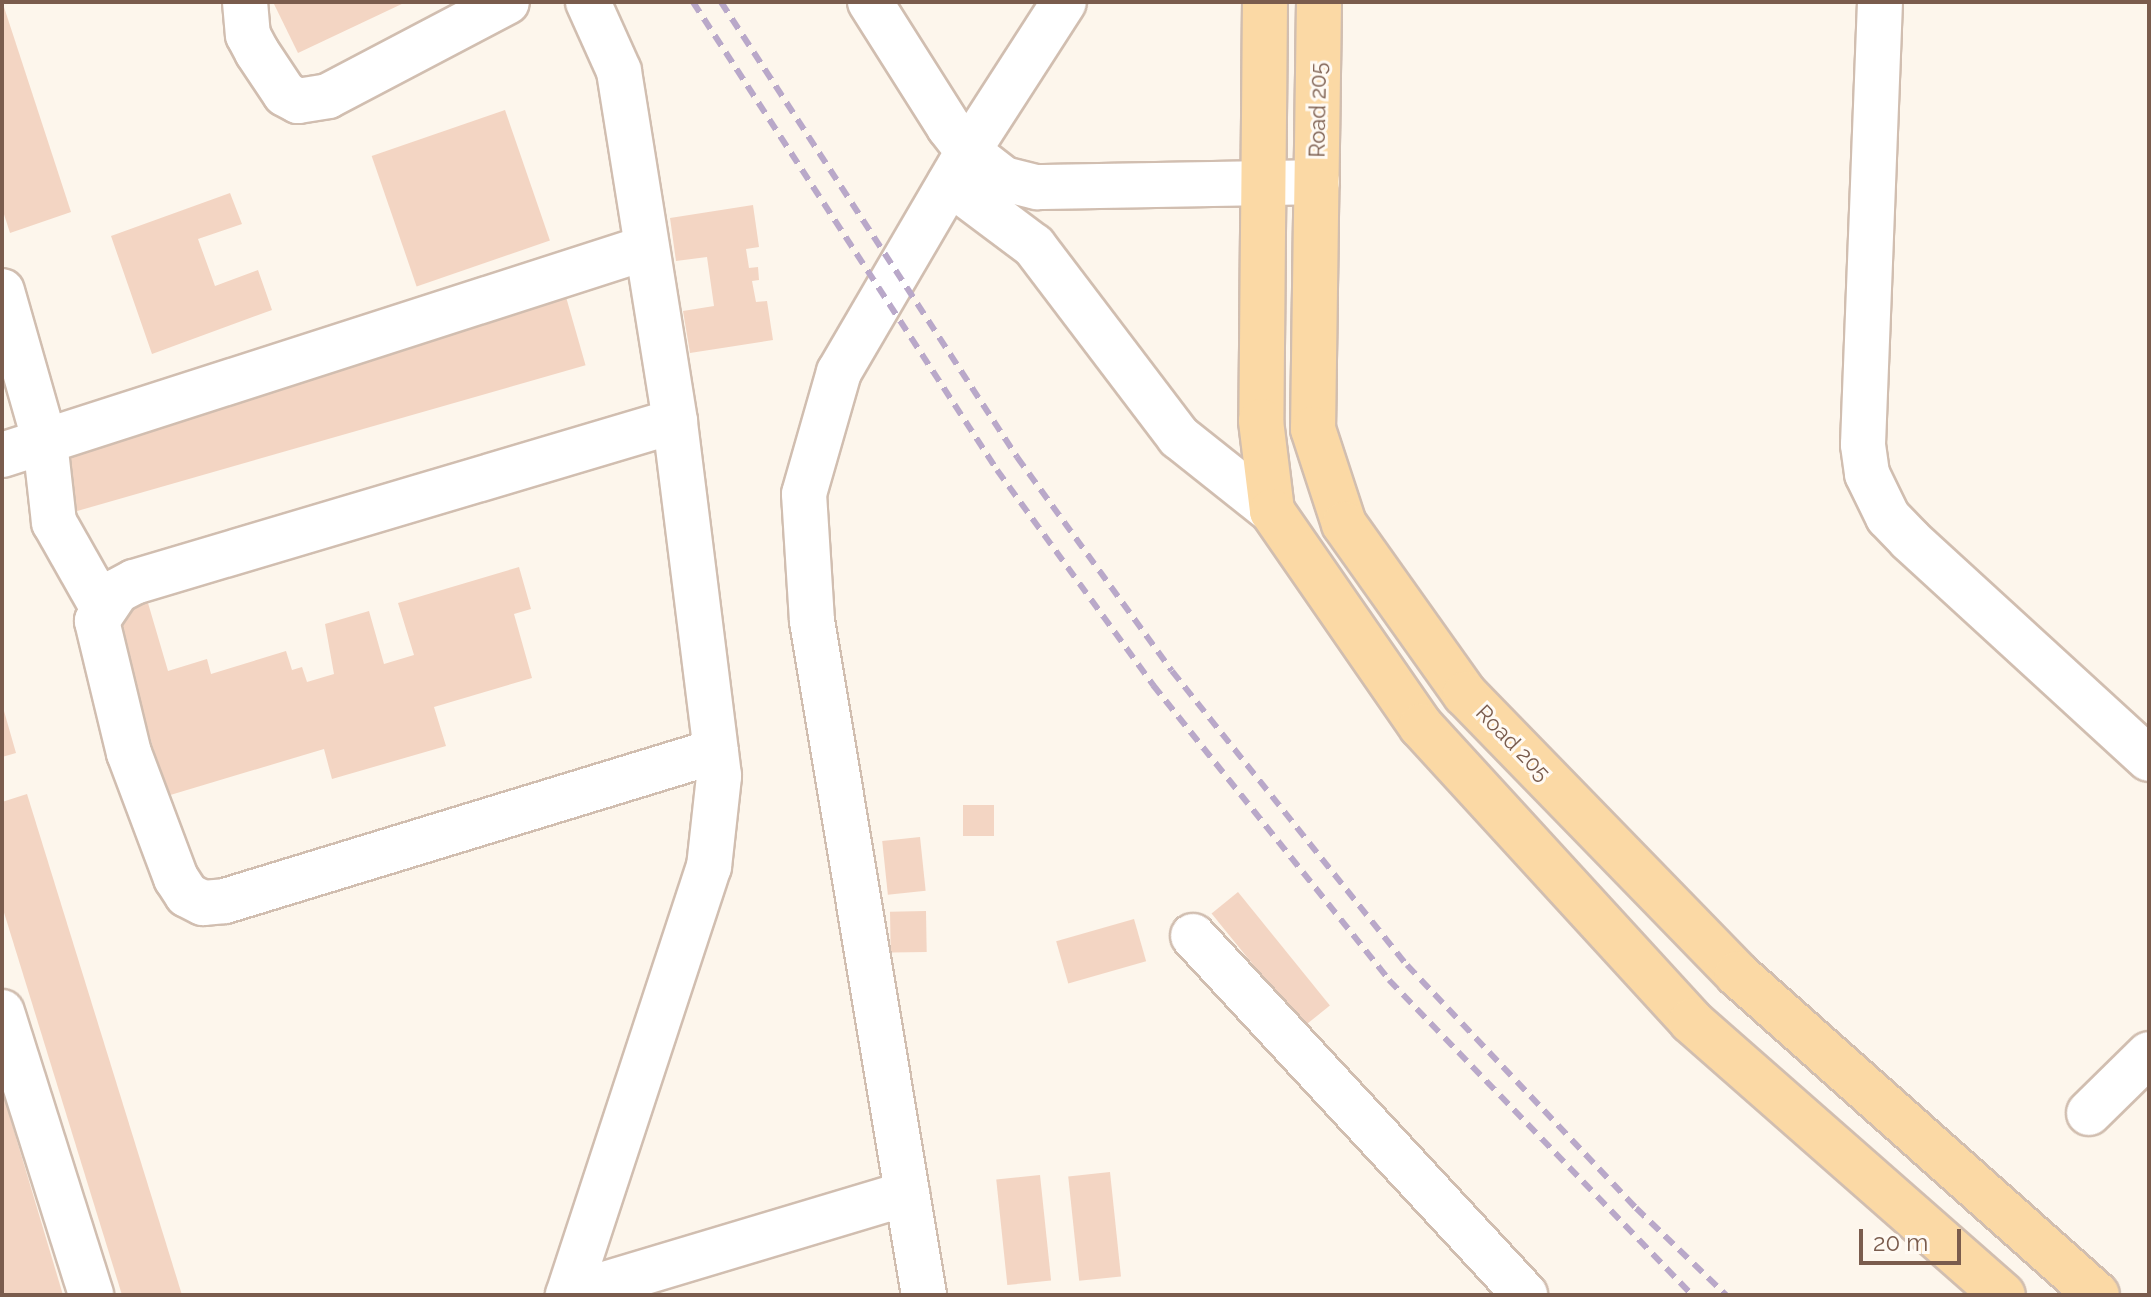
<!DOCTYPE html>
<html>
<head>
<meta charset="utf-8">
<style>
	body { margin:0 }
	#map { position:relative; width:2151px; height:1297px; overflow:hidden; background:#fdf6ec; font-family:Raleway,sans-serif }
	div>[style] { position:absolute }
	.building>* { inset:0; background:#f3d5c3; transform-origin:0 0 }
	.roads { filter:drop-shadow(2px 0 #d1beb0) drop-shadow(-2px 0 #d1beb0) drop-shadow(0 2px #d1beb0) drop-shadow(0 -2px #d1beb0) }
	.minor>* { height:44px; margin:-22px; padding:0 22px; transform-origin:22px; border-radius:22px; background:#fff }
	.major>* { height:44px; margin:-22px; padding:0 22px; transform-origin:22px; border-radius:22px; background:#fbd9a5 }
	.rail>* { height:6px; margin-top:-3px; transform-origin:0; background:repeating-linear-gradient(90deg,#b9a8c9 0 12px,transparent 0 20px) }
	span { translate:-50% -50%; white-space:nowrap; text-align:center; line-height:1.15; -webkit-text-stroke:6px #fffaf3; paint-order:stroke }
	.street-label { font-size:22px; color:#7a5c4d }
	.frame { position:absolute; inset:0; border:4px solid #7a5c4d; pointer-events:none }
	.scale { position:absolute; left:1859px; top:1229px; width:102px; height:36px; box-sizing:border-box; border:4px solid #7a5c4d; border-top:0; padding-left:10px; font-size:24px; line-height:28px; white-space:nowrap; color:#7a5c4d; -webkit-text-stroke:6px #fffaf3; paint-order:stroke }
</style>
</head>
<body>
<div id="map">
	<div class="building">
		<i style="clip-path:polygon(273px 2px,406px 2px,298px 53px)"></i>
		<i style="clip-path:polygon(3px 4px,71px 212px,10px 233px,2px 208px)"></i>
		<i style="left:505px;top:110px;width:138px;height:141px;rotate:71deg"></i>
		<i style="clip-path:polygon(230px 193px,242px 224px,198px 239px,215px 286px,258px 270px,272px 310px,152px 354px,111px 236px)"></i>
		<i style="clip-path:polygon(753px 205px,759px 247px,746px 249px,749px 268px,758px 267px,759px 280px,752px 281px,756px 302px,767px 301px,773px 340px,690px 353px,683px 311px,714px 306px,707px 257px,676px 261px,670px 218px)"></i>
		<i style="left:566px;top:297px;width:71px;height:537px;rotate:74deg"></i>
		<i style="clip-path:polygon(519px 567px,531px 609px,514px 614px,532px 678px,434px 707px,446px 746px,332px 779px,324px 749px,167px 796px,114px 613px,148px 603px,168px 671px,207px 659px,211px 674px,286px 651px,292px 670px,302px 667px,307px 682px,334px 674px,325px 624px,369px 611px,384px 664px,414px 655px,398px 603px)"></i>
		<i style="clip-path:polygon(2px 704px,16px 753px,2px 757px)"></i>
		<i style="clip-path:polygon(27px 794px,182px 1295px,122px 1295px,2px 906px,2px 802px)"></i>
		<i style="left:963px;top:805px;width:31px;height:31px"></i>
		<i style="left:920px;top:837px;width:54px;height:38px;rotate:84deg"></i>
		<i style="left:1238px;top:892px;width:146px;height:34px;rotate:51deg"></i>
		<i style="left:926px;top:911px;width:41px;height:36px;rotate:89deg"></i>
		<i style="left:1134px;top:919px;width:44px;height:81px;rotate:74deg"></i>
		<i style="clip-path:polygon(2px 1094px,3px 1094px,63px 1295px,2px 1295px)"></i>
		<i style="left:1110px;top:1172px;width:105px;height:42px;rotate:84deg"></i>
		<i style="left:1040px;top:1175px;width:106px;height:44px;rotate:84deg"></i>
	</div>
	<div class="roads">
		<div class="minor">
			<i style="left:245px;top:2px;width:33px;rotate:85deg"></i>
			<i style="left:248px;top:35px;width:19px;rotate:62deg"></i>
			<i style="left:257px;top:52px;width:50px;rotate:56.3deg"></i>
			<i style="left:285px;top:94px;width:15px;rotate:28deg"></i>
			<i style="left:298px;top:101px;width:30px;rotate:-9deg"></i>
			<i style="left:328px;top:96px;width:202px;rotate:-27.7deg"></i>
			<i style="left:870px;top:2px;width:148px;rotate:57.7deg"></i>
			<i style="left:949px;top:127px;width:31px;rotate:52deg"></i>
			<i style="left:968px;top:151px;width:46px;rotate:37.9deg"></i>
			<i style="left:1004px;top:179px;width:34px;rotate:14deg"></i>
			<i style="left:1037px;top:187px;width:280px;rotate:-1deg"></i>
			<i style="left:1880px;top:2px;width:443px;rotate:92.2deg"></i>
			<i style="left:1863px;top:445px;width:29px;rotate:82deg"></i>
			<i style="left:1867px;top:474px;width:48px;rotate:64deg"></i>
			<i style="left:1888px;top:517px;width:32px;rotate:46deg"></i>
			<i style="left:1910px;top:540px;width:324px;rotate:42.5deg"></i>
			<i style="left:950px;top:183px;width:105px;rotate:36.9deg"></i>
			<i style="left:1034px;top:246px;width:240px;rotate:52.8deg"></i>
			<i style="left:1179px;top:437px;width:119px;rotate:38.5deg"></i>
			<i style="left:2px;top:291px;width:157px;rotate:74.1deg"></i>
			<i style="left:45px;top:442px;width:81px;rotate:83.6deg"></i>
			<i style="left:54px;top:522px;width:98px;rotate:60.5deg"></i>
			<i style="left:675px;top:421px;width:564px;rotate:163.43deg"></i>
			<i style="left:134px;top:582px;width:19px;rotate:152deg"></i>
			<i style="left:117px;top:591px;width:36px;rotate:124deg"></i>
			<i style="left:97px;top:621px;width:136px;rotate:76.4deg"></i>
			<i style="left:129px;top:753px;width:134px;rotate:69.4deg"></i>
			<i style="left:176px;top:878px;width:20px;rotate:57deg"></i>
			<i style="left:187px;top:895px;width:18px;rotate:27deg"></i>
			<i style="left:203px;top:903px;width:22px;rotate:-5deg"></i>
			<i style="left:225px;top:901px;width:513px;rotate:-16.99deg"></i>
			<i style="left:2px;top:455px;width:675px;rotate:-17.84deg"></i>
			<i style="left:1193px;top:936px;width:489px;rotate:47.2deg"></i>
			<i style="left:2px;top:1012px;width:297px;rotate:72.5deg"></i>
			<i style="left:2089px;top:1113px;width:84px;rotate:-44.5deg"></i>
			<i style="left:568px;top:1295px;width:451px;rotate:-71.8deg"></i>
			<i style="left:709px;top:867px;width:92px;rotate:-83.7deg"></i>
			<i style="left:719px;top:776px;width:358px;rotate:-97.1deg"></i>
			<i style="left:675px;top:421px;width:354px;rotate:-99.1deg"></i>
			<i style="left:619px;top:71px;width:76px;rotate:-114.2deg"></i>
			<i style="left:568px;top:1295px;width:354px;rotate:-16.7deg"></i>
			<i style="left:924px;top:1295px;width:683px;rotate:-99.43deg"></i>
			<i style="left:812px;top:621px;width:127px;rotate:-93.6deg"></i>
			<i style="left:804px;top:494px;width:127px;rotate:-74deg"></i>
			<i style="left:839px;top:372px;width:256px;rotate:-59.7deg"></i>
			<i style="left:968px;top:151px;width:177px;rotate:-57.2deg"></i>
		</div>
		<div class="major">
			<i style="left:1265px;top:2px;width:419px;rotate:90.5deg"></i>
			<i style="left:1261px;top:421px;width:91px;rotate:83deg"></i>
			<i style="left:1272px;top:511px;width:262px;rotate:55.3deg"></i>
			<i style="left:1421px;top:726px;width:400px;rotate:47.5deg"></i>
			<i style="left:1691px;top:1021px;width:415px;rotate:41.3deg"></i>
			<i style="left:1319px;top:2px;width:427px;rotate:90.8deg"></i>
			<i style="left:1313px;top:429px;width:100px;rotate:71.9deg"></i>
			<i style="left:1344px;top:524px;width:209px;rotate:54.6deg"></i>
			<i style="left:1465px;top:694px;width:390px;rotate:45.8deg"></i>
			<i style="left:1737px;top:974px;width:482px;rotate:41.7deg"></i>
		</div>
	</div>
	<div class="rail">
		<i style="left:693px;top:2px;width:558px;rotate:56.99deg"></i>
		<i style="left:997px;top:470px;width:266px;rotate:54deg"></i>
		<i style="left:1153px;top:685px;width:378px;rotate:51.3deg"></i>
		<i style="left:1389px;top:980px;width:437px;rotate:46.1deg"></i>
		<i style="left:721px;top:2px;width:543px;rotate:56.95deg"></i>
		<i style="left:1017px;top:457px;width:264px;rotate:54.1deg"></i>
		<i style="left:1172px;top:671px;width:376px;rotate:51.4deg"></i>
		<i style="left:1407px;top:965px;width:334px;rotate:46.7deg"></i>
		<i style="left:1636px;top:1208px;width:125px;rotate:44deg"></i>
	</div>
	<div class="street-label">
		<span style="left:1318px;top:110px;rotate:-89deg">Road 205</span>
		<span style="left:1513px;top:743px;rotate:46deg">Road 205</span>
	</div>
	<div class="frame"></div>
	<div class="scale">20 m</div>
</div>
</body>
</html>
